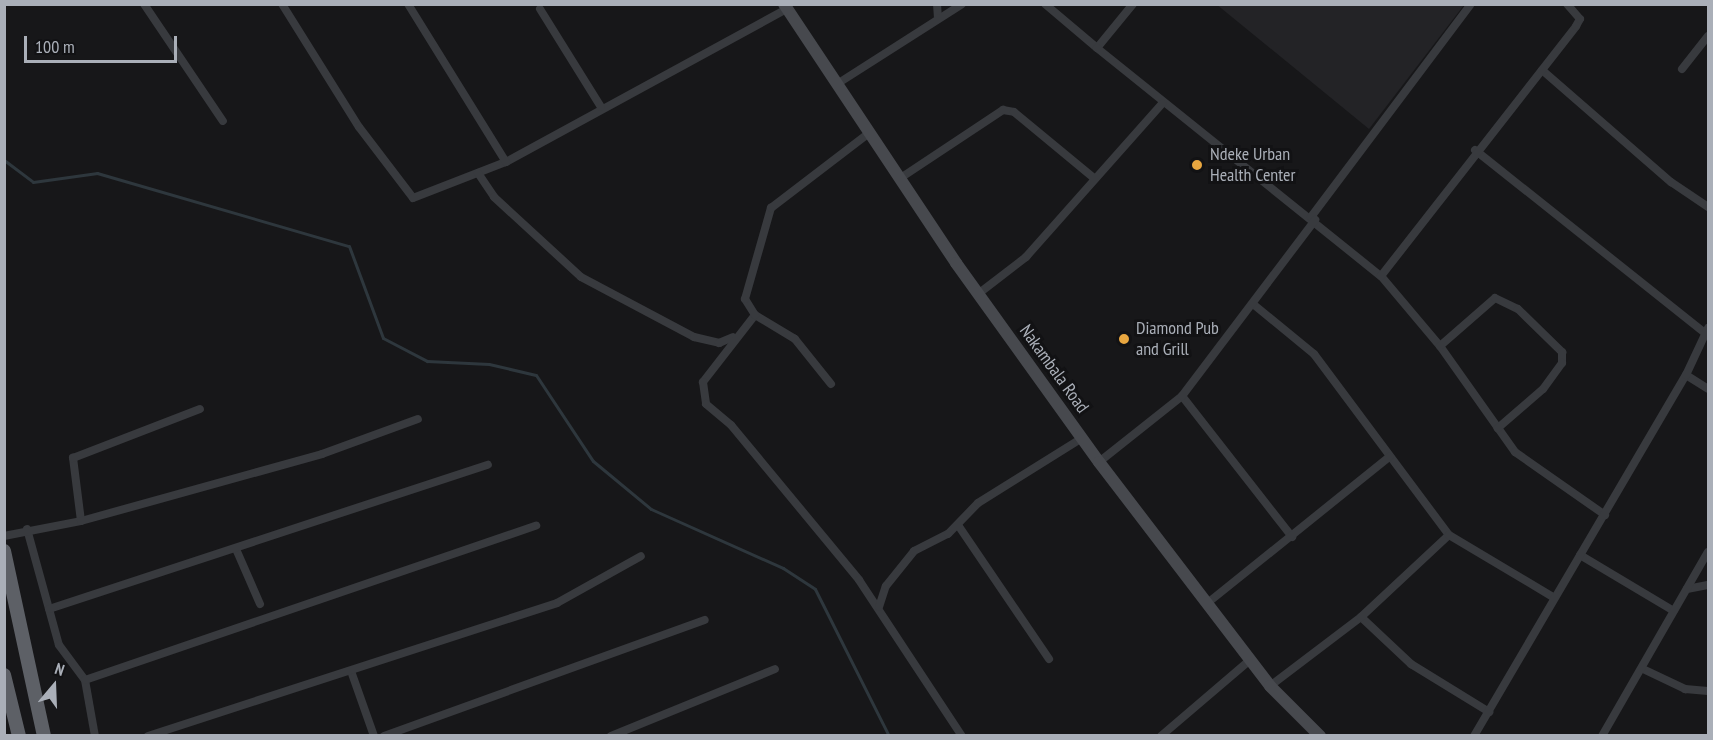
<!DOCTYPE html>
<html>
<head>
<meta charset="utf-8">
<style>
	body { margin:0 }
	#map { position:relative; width:1713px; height:740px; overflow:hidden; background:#171719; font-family:"PT Sans Narrow",sans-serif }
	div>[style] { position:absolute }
	.built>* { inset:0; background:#232326 }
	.stream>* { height:3px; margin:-1.5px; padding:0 1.5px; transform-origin:1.5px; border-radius:1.5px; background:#2e373d }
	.minor>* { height:8px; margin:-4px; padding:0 4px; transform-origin:4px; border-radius:4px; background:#383a3e }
	.secondary>* { height:12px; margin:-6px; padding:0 6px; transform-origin:6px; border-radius:6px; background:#47494e }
	.trunk>* { height:14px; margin:-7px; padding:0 7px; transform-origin:7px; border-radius:7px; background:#5d6066 }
	.dots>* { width:16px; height:16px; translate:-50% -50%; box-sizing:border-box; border:3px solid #121214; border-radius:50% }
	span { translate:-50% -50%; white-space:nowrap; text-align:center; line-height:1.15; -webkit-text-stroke:6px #121214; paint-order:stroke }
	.poi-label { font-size:18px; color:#aaafb8 }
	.left { translate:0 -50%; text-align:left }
	.street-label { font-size:18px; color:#aaafb8 }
	.frame { position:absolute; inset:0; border:6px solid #aaafb8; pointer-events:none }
	.north { position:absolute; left:24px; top:656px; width:60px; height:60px; -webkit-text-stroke:4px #121214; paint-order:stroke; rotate:19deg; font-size:16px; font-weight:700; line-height:24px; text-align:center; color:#aaafb8 }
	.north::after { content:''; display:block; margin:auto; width:21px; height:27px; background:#aaafb8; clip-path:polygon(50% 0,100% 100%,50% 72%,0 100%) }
	.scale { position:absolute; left:24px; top:36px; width:153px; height:27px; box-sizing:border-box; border:3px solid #aaafb8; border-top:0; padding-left:8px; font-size:18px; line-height:21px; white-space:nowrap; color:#aaafb8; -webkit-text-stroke:4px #121214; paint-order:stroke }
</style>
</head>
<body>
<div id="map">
	<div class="built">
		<i style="clip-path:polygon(1216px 4px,1464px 4px,1464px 5px,1369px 129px)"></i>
	</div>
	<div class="stream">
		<i style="left:4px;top:160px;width:36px;rotate:37deg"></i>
		<i style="left:33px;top:182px;width:65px;rotate:-8deg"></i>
		<i style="left:97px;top:173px;width:262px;rotate:16.2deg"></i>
		<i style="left:349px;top:246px;width:98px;rotate:69.7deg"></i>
		<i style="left:383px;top:338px;width:50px;rotate:27.6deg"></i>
		<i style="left:427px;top:361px;width:62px;rotate:2.8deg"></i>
		<i style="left:489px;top:364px;width:48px;rotate:13.2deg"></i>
		<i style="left:536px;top:375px;width:103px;rotate:56.5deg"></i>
		<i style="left:593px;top:461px;width:75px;rotate:39.6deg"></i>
		<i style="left:651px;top:509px;width:145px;rotate:24.1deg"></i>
		<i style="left:783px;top:568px;width:38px;rotate:33deg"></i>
		<i style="left:815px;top:589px;width:165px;rotate:63.3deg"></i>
	</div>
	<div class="minor">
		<i style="left:144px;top:4px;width:141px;rotate:56deg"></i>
		<i style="left:282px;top:4px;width:145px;rotate:58deg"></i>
		<i style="left:359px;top:127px;width:89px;rotate:52.7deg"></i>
		<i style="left:413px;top:198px;width:100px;rotate:-21.2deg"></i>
		<i style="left:506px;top:162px;width:320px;rotate:-28.6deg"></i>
		<i style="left:408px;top:4px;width:186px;rotate:58.2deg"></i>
		<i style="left:937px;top:4px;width:14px;rotate:86deg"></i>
		<i style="left:1045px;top:4px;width:68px;rotate:40.2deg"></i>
		<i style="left:1097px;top:48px;width:57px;rotate:-50.7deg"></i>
		<i style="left:540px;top:9px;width:115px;rotate:58.1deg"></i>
		<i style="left:1097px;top:48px;width:364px;rotate:38.8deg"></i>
		<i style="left:1381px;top:276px;width:92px;rotate:49.9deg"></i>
		<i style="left:1440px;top:346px;width:130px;rotate:54.7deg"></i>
		<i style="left:1515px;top:452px;width:110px;rotate:35deg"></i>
		<i style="left:1682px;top:69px;width:42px;rotate:-51.8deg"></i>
		<i style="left:1542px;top:70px;width:171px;rotate:41deg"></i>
		<i style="left:1671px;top:182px;width:45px;rotate:34deg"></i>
		<i style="left:837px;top:84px;width:148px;rotate:-32.6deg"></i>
		<i style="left:1475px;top:150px;width:294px;rotate:38.5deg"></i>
		<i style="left:478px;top:173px;width:29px;rotate:56deg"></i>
		<i style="left:494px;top:197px;width:118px;rotate:42.6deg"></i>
		<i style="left:581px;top:277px;width:128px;rotate:28deg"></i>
		<i style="left:694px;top:337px;width:26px;rotate:13deg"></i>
		<i style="left:719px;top:343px;width:15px;rotate:-23deg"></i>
		<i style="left:899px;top:179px;width:125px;rotate:-33.6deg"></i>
		<i style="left:1003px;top:110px;width:11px;rotate:10deg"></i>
		<i style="left:1014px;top:112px;width:105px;rotate:39.6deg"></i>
		<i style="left:1311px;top:217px;width:265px;rotate:-53.1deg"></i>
		<i style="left:1381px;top:276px;width:317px;rotate:-52deg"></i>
		<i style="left:1576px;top:26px;width:8px;rotate:-60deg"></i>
		<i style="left:1580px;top:19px;width:20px;rotate:-131deg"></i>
		<i style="left:978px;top:294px;width:61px;rotate:-37.6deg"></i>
		<i style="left:1026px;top:257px;width:205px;rotate:-48.4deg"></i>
		<i style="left:1253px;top:304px;width:79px;rotate:39.3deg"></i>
		<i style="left:1314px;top:354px;width:226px;rotate:53.3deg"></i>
		<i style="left:755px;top:315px;width:85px;rotate:127.8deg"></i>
		<i style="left:703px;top:382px;width:22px;rotate:82deg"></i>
		<i style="left:706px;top:404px;width:33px;rotate:40deg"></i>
		<i style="left:731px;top:425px;width:201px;rotate:50.4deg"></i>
		<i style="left:859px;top:580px;width:187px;rotate:56.6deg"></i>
		<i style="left:1440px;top:346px;width:73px;rotate:-41.1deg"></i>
		<i style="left:1495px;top:298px;width:25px;rotate:26deg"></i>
		<i style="left:1518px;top:309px;width:62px;rotate:44.3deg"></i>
		<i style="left:1562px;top:352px;width:11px;rotate:90deg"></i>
		<i style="left:1562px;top:363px;width:32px;rotate:126deg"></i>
		<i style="left:1543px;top:389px;width:60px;rotate:139.1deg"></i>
		<i style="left:1686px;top:375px;width:26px;rotate:32deg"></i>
		<i style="left:831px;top:384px;width:58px;rotate:-128.7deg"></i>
		<i style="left:795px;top:339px;width:47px;rotate:-149deg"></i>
		<i style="left:755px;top:315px;width:19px;rotate:-122deg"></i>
		<i style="left:745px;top:299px;width:95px;rotate:-74.1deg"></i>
		<i style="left:771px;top:208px;width:123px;rotate:-37.4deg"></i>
		<i style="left:1182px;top:396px;width:179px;rotate:52deg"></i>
		<i style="left:1099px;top:462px;width:106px;rotate:-38.5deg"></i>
		<i style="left:1182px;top:396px;width:221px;rotate:-52.9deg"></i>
		<i style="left:81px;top:521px;width:64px;rotate:-97.2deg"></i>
		<i style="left:73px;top:458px;width:136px;rotate:-21.1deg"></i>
		<i style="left:958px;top:525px;width:162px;rotate:55.8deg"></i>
		<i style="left:27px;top:529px;width:120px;rotate:74.6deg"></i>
		<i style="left:59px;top:645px;width:44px;rotate:53.4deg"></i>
		<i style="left:85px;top:680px;width:57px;rotate:79.9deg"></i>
		<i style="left:4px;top:536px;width:78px;rotate:-11deg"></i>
		<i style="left:81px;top:521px;width:250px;rotate:-15.5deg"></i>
		<i style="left:322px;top:454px;width:102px;rotate:-20deg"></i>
		<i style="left:236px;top:549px;width:60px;rotate:66.4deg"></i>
		<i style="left:1580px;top:555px;width:109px;rotate:30.8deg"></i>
		<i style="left:1687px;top:589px;width:21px;rotate:-11deg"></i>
		<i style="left:1210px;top:601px;width:230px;rotate:-38.8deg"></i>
		<i style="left:879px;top:607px;width:22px;rotate:-72deg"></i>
		<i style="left:886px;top:586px;width:45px;rotate:-51.3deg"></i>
		<i style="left:914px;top:551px;width:38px;rotate:-27deg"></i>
		<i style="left:948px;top:534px;width:43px;rotate:-45.9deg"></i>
		<i style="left:978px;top:503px;width:123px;rotate:-32deg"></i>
		<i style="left:49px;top:609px;width:462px;rotate:-18.2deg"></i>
		<i style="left:1361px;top:617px;width:69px;rotate:43.2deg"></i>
		<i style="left:1411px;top:664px;width:92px;rotate:31.6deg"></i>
		<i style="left:1643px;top:669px;width:47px;rotate:25.5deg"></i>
		<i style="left:1685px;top:689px;width:23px;rotate:5deg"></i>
		<i style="left:351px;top:671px;width:69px;rotate:70.5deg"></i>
		<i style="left:85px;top:680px;width:477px;rotate:-18.9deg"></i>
		<i style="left:1270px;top:686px;width:114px;rotate:-37.2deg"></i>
		<i style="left:1361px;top:617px;width:120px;rotate:-43deg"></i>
		<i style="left:1449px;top:535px;width:121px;rotate:30.8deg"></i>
		<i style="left:148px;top:736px;width:430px;rotate:-18deg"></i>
		<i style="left:557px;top:603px;width:96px;rotate:-29.2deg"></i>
		<i style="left:384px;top:736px;width:341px;rotate:-19.9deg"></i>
		<i style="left:611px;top:736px;width:177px;rotate:-22.2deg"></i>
		<i style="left:1161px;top:736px;width:118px;rotate:-40.5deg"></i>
		<i style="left:1474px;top:736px;width:419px;rotate:-59.6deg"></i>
		<i style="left:1686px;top:375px;width:52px;rotate:-64.9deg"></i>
		<i style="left:1602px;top:736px;width:212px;rotate:-60.1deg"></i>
	</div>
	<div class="secondary">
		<i style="left:784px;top:4px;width:311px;rotate:56.4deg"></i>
		<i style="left:956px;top:263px;width:245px;rotate:54.3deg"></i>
		<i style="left:1099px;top:462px;width:282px;rotate:52.6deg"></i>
		<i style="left:1270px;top:686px;width:71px;rotate:45deg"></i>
	</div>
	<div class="trunk">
		<i style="left:4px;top:551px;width:189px;rotate:77.8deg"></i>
		<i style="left:4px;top:675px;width:63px;rotate:76.2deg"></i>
	</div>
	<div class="dots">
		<i style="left:1197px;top:165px;background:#e9a740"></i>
		<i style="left:1124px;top:339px;background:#e9a740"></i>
	</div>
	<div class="poi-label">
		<span class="left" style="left:1210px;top:165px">Ndeke Urban<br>Health Center</span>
		<span class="left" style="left:1136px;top:339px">Diamond Pub<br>and Grill</span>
	</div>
	<div class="street-label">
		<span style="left:1054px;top:369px;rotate:54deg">Nakambala Road</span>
	</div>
	<div class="frame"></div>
	<div class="north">N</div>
	<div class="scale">100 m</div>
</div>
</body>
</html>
